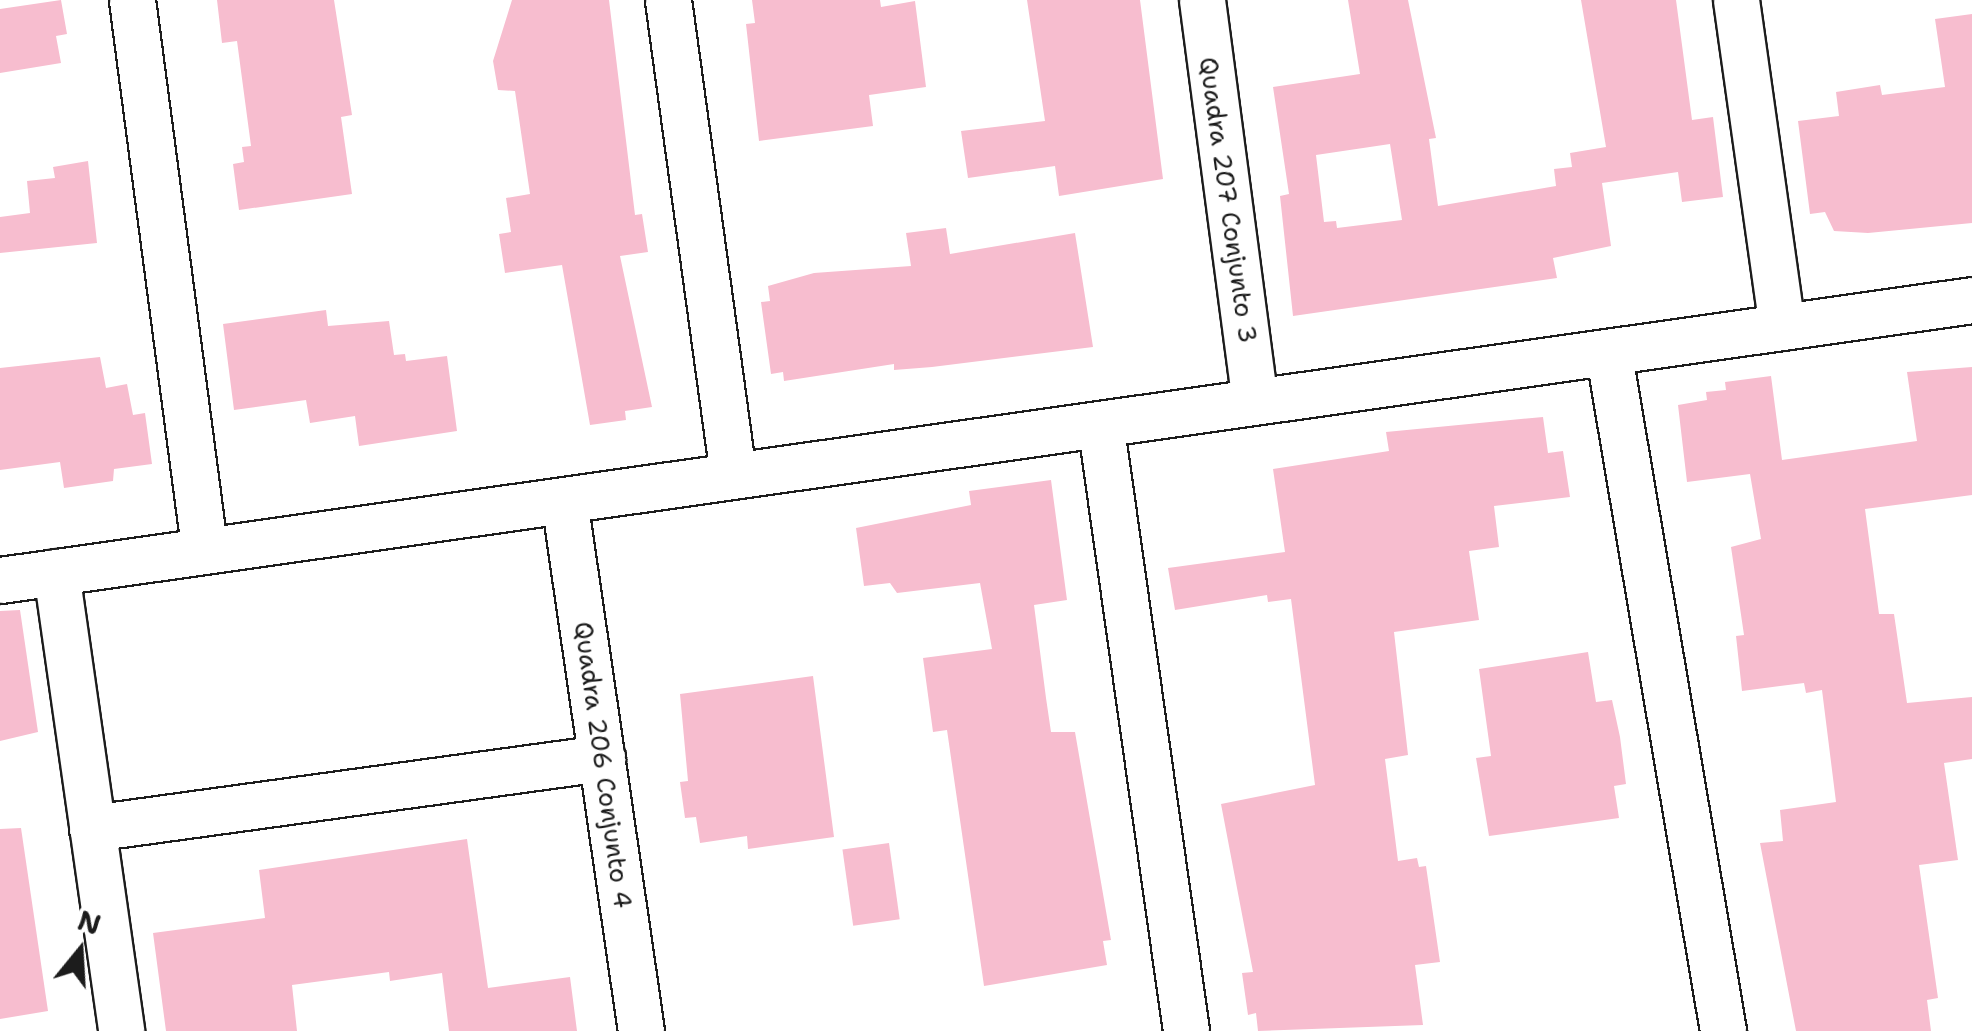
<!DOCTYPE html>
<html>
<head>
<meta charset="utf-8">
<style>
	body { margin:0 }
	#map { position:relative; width:1972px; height:1031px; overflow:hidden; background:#fff; font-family:"Shantell Sans",sans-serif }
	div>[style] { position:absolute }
	.building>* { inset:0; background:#f7bdcf; transform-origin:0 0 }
	.roads { filter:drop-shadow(2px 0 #1c1c1c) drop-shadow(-2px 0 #1c1c1c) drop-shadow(0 2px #1c1c1c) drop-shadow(0 -2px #1c1c1c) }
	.minor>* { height:45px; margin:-22.5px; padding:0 22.5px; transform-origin:22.5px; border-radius:22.5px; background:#fff }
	span { translate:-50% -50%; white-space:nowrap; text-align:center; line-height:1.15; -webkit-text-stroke:8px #fff; paint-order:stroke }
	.street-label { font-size:25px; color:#1c1c1c }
	.north { position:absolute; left:30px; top:901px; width:100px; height:100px; -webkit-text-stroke:8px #fff; paint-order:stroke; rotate:18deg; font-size:28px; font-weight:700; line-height:40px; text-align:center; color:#1c1c1c }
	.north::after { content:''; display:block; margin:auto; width:35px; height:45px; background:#1c1c1c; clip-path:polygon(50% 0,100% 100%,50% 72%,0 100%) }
</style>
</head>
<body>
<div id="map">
	<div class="building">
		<i style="clip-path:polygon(61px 0,67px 34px,56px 36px,61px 63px,0 73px,0 9px)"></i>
		<i style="clip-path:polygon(217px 0,334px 0,352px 115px,341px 117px,352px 194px,239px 210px,233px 164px,244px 162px,242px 147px,251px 146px,237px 41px,222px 43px)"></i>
		<i style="clip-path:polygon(512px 0,609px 0,635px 215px,642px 214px,648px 252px,620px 256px,652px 407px,625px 411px,626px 420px,590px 425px,562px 265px,505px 273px,499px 234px,511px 232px,506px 198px,530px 194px,515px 91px,498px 90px,493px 61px)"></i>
		<i style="clip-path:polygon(752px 0,880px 0,881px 7px,915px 1px,926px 87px,869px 95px,873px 126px,759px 141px,746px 24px,755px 23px)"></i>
		<i style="clip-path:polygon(1027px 0,1140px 0,1163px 179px,1059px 196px,1055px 166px,968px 178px,961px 131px,1045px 121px)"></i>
		<i style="clip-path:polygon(evenodd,1348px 0,1408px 0,1436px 138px,1429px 139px,1438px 206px,1556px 186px,1554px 169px,1572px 167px,1570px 153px,1606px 147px,1581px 0,1676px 0,1692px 120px,1713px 117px,1723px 197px,1682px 202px,1678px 172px,1602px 183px,1611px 246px,1553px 258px,1557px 278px,1293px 316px,1280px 196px,1289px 194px,1273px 87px,1360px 74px,1348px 0,1390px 144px,1402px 220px,1337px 228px,1336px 221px,1324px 222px,1316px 155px,1390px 144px)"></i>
		<i style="clip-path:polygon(1972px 14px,1972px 223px,1868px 233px,1834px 231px,1825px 212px,1810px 214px,1798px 121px,1839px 116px,1836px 92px,1880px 85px,1882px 95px,1945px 87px,1935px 19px)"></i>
		<i style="clip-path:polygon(88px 161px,97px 243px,0 253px,0 217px,30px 213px,27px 181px,55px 178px,53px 167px)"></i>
		<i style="clip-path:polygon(946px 228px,950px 254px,1075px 233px,1093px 347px,932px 367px,894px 370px,894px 364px,784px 381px,783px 372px,771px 374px,761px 302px,770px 301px,768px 286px,814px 273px,911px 266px,906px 233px)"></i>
		<i style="clip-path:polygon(326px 310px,328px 326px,389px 321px,394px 355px,405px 354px,406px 361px,447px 356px,457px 431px,359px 446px,355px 416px,310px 423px,306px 400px,234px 410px,223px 324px)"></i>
		<i style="clip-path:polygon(100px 357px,106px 388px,127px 384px,133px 415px,145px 413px,152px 464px,114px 469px,113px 481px,64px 488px,60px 462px,0 470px,0 368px)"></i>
		<i style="clip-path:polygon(1972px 367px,1972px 495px,1865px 509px,1879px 614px,1894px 614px,1907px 703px,1972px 697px,1972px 759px,1944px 763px,1958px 860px,1919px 865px,1938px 998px,1927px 1000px,1931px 1031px,1796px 1031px,1760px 843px,1783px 841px,1780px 810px,1836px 802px,1822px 690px,1806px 693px,1804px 683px,1742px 691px,1736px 636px,1744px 635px,1731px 547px,1761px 539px,1750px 474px,1687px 482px,1678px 405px,1707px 400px,1706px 392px,1726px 390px,1725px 382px,1771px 376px,1782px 460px,1917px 441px,1907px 372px)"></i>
		<i style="clip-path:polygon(1543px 417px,1548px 453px,1563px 451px,1570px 497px,1494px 506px,1499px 547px,1469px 551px,1479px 620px,1394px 632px,1408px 755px,1385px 759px,1398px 861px,1417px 858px,1419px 867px,1426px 866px,1440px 962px,1415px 965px,1423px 1025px,1258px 1031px,1256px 1013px,1248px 1015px,1242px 973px,1253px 972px,1221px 804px,1315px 785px,1291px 599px,1268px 602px,1267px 595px,1175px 610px,1168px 568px,1285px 552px,1273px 469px,1389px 451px,1386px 432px)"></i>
		<i style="clip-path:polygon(1051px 480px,1067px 600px,1034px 605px,1046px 698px,1051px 732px,1075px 732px,1111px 940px,1103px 941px,1107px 965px,984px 986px,947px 730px,933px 732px,923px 658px,992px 649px,980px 583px,897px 593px,890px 583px,864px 586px,856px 528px,971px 505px,969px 491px)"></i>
		<i style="clip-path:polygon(20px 610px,38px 732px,0 741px,0 611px)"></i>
		<i style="clip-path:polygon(1588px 652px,1596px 702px,1612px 700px,1620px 737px,1626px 784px,1614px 786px,1619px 818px,1489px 836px,1476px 758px,1491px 756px,1479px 669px)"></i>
		<i style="clip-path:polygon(813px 676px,834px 837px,748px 849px,747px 836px,700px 843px,696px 817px,685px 818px,680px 782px,688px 781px,680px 694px)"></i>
		<i style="clip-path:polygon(21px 828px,48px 1011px,0 1019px,0 829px)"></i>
		<i style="clip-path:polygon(467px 839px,488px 988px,570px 977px,577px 1031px,449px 1031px,442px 973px,390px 981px,389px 972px,292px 985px,297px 1031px,166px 1031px,153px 933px,265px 918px,259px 870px)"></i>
		<i style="left:889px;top:843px;width:77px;height:47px;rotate:82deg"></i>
	</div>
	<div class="roads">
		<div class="minor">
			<i style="left:132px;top:0;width:551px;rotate:82.49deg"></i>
			<i style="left:668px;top:0;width:478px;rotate:82.2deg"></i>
			<i style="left:1202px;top:0;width:404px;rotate:82.5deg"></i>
			<i style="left:1736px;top:0;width:330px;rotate:82deg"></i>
			<i style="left:1609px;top:356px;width:685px;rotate:80.41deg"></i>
			<i style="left:1101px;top:429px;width:608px;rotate:81.96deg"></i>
			<i style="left:564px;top:500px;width:537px;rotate:81.75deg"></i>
			<i style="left:56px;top:572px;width:464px;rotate:81.9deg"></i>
			<i style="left:0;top:580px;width:1992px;rotate:-8.08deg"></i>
			<i style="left:92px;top:828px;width:515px;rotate:-7.82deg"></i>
		</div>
	</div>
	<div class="street-label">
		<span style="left:1228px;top:200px;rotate:82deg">Quadra 207 Conjunto 3</span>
		<span style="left:603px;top:765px;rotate:82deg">Quadra 206 Conjunto 4</span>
	</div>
	<div class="north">N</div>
</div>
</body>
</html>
